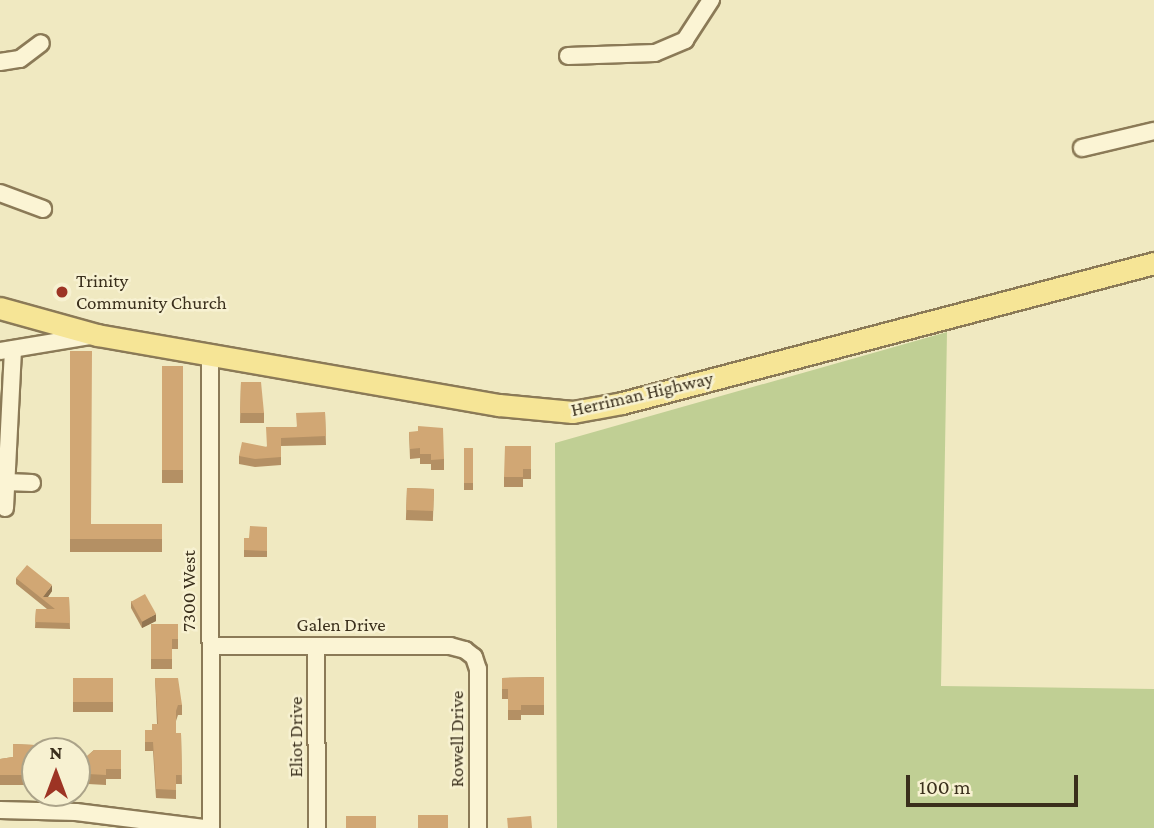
<!DOCTYPE html>
<html>
<head>
<meta charset="utf-8">
<style>
	body { margin:0 }
	#map { position:relative; width:1154px; height:828px; overflow:hidden; background:#f0e9c1; font-family:"Crimson Pro",serif }
	div>[style] { position:absolute }
	.green>* { inset:0; background:#c0cf94 }
	.roads { filter:drop-shadow(2px 0 #8b7a57) drop-shadow(-2px 0 #8b7a57) drop-shadow(0 2px #8b7a57) drop-shadow(0 -2px #8b7a57) }
	.minor>* { height:16px; margin:-8px; padding:0 8px; transform-origin:8px; border-radius:8px; background:#fbf4d4 }
	.major>* { height:21px; margin:-10.5px; padding:0 10.5px; transform-origin:10.5px; border-radius:10.5px; background:#f6e596 }
	.wall>* { inset:0; background:#b49064; transform-origin:0 0 }
	.shaded-wall>* { inset:0; background:#927551 }
	.building>* { inset:0; background:#d1a774; transform-origin:0 0 }
	.dots>* { width:19px; height:19px; translate:-50% -50%; box-sizing:border-box; border:4px solid #f7f1d1; border-radius:50% }
	span { translate:-50% -50%; white-space:nowrap; text-align:center; line-height:1.15; -webkit-text-stroke:5px #f7f1d1; paint-order:stroke }
	.poi-label { font-size:19px; color:#3a2f1c }
	.left { translate:0 -50%; text-align:left }
	.street-label { font-size:19px; color:#3a2f1c }
	.north { position:absolute; left:21px; top:737px; width:70px; height:70px; box-sizing:border-box; background:#f7f1d1; border:2px solid #aba389; border-radius:50%; rotate:0deg; font-size:19px; font-weight:700; line-height:28px; text-align:center; color:#3a2f1c }
	.north::after { content:''; display:block; margin:auto; width:24px; height:32px; background:#9d3424; clip-path:polygon(50% 0,100% 100%,50% 72%,0 100%) }
	.scale { position:absolute; left:906px; top:775px; width:172px; height:32px; box-sizing:border-box; border:4px solid #3a2f1c; border-top:0; padding-left:9px; font-size:21px; line-height:24px; white-space:nowrap; color:#3a2f1c; -webkit-text-stroke:5px #f7f1d1; paint-order:stroke }
</style>
</head>
<body>
<div id="map">
	<div class="green">
		<i style="clip-path:polygon(947px 332px,941px 686px,1154px 689px,1154px 828px,557px 828px,555px 443px)"></i>
	</div>
	<div class="roads">
		<div class="minor">
			<i style="left:568px;top:56px;width:87px;rotate:-2deg"></i>
			<i style="left:655px;top:53px;width:33px;rotate:-23deg"></i>
			<i style="left:685px;top:40px;width:48px;rotate:-57deg"></i>
			<i style="left:0;top:62px;width:20px;rotate:-9deg"></i>
			<i style="left:20px;top:59px;width:26px;rotate:-37deg"></i>
			<i style="left:1082px;top:148px;width:74px;rotate:-13.3deg"></i>
			<i style="left:0;top:193px;width:46px;rotate:20.4deg"></i>
			<i style="left:0;top:351px;width:92px;rotate:-9.4deg"></i>
			<i style="left:210px;top:353px;width:475px;rotate:89.9deg"></i>
			<i style="left:6px;top:482px;width:26px;rotate:2deg"></i>
			<i style="left:5px;top:508px;width:159px;rotate:-87.1deg"></i>
			<i style="left:211px;top:646px;width:239px"></i>
			<i style="left:450px;top:646px;width:16px;rotate:15deg"></i>
			<i style="left:465px;top:650px;width:11px;rotate:38deg"></i>
			<i style="left:474px;top:657px;width:13px;rotate:72deg"></i>
			<i style="left:478px;top:669px;width:159px;rotate:90deg"></i>
			<i style="left:316px;top:646px;width:182px;rotate:89.7deg"></i>
			<i style="left:0;top:810px;width:76px;rotate:1.5deg"></i>
			<i style="left:76px;top:812px;width:129px;rotate:7.1deg"></i>
		</div>
		<div class="major">
			<i style="left:0;top:308px;width:101px;rotate:15.6deg"></i>
			<i style="left:97px;top:335px;width:408px;rotate:9.9deg"></i>
			<i style="left:499px;top:405px;width:74px;rotate:5.4deg"></i>
			<i style="left:573px;top:412px;width:50px;rotate:-10.4deg"></i>
			<i style="left:622px;top:403px;width:550px;rotate:-14.74deg"></i>
		</div>
	</div>
	<div class="wall">
		<i style="clip-path:polygon(70px 351px,91px 524px,162px 524px,162px 552px,70px 552px)"></i>
		<i style="left:162px;top:366px;width:21px;height:117px"></i>
		<i style="clip-path:polygon(241px 382px,264px 413px,264px 423px,240px 423px)"></i>
		<i style="clip-path:polygon(325px 412px,326px 445px,281px 446px,281px 465px,255px 467px,239px 464px,239px 456px,266px 447px,296px 427px)"></i>
		<i style="clip-path:polygon(409px 432px,444px 459px,444px 470px,431px 470px,431px 464px,420px 464px,420px 458px,410px 459px)"></i>
		<i style="clip-path:polygon(531px 446px,531px 479px,523px 479px,523px 487px,504px 487px,504px 477px)"></i>
		<i style="left:464px;top:448px;width:9px;height:42px"></i>
		<i style="left:407px;top:488px;width:27px;height:32px;rotate:2deg"></i>
		<i style="clip-path:polygon(267px 527px,267px 557px,244px 557px,244px 538px,249px 538px)"></i>
		<i style="clip-path:polygon(16px 578px,52px 591px,48px 597px,69px 597px,70px 629px,35px 628px,36px 609px,47px 609px,16px 584px)"></i>
		<i style="clip-path:polygon(131px 601px,156px 621px,142px 628px,131px 608px)"></i>
		<i style="clip-path:polygon(151px 624px,178px 624px,178px 649px,172px 649px,172px 669px,151px 669px)"></i>
		<i style="clip-path:polygon(544px 677px,544px 715px,521px 715px,521px 720px,508px 720px,508px 699px,502px 699px,502px 678px)"></i>
		<i style="left:73px;top:678px;width:40px;height:34px"></i>
		<i style="clip-path:polygon(155px 678px,182px 705px,182px 715px,178px 715px,176px 721px,176px 733px,181px 733px,182px 784px,176px 784px,176px 799px,156px 798px,153px 751px,145px 751px,145px 730px,152px 730px,157px 724px)"></i>
		<i style="clip-path:polygon(13px 744px,78px 747px,78px 764px,94px 750px,121px 750px,121px 779px,106px 779px,106px 785px,88px 784px,88px 780px,77px 780px,77px 751px,35px 751px,35px 785px,0 785px,0 759px,13px 757px)"></i>
	</div>
	<div class="shaded-wall">
		<i style="clip-path:polygon(52px 585px,52px 591px,45px 601px,43px 597px)"></i>
		<i style="clip-path:polygon(156px 614px,156px 621px,142px 628px,142px 621px)"></i>
	</div>
	<div class="building">
		<i style="clip-path:polygon(70px 351px,92px 351px,91px 524px,162px 524px,162px 539px,70px 539px)"></i>
		<i style="left:162px;top:366px;width:21px;height:104px"></i>
		<i style="clip-path:polygon(241px 382px,261px 382px,264px 413px,240px 413px)"></i>
		<i style="clip-path:polygon(325px 412px,326px 436px,281px 438px,281px 457px,255px 459px,239px 456px,242px 442px,267px 447px,266px 427px,297px 427px,296px 413px)"></i>
		<i style="clip-path:polygon(418px 426px,443px 428px,444px 459px,431px 460px,431px 454px,420px 454px,420px 448px,410px 449px,409px 432px,418px 431px)"></i>
		<i style="clip-path:polygon(505px 446px,531px 446px,531px 469px,523px 469px,523px 477px,504px 477px)"></i>
		<i style="left:464px;top:448px;width:9px;height:35px"></i>
		<i style="left:407px;top:488px;width:27px;height:22px;rotate:2deg"></i>
		<i style="clip-path:polygon(250px 526px,267px 527px,267px 551px,244px 550px,244px 538px,249px 538px)"></i>
		<i style="clip-path:polygon(27px 565px,52px 585px,43px 597px,69px 597px,70px 623px,35px 622px,36px 609px,55px 609px,16px 578px)"></i>
		<i style="left:145px;top:594px;width:23px;height:16px;rotate:61deg"></i>
		<i style="clip-path:polygon(151px 624px,178px 624px,178px 639px,172px 639px,172px 659px,151px 659px)"></i>
		<i style="clip-path:polygon(544px 677px,544px 705px,521px 705px,521px 710px,508px 710px,508px 689px,502px 689px,502px 678px)"></i>
		<i style="left:73px;top:678px;width:40px;height:24px"></i>
		<i style="clip-path:polygon(155px 678px,178px 678px,182px 705px,178px 705px,176px 711px,176px 733px,181px 733px,182px 775px,176px 775px,176px 790px,156px 789px,153px 742px,145px 742px,145px 730px,152px 730px,152px 724px,158px 724px)"></i>
		<i style="clip-path:polygon(13px 744px,78px 747px,78px 764px,94px 750px,121px 750px,121px 769px,106px 769px,106px 775px,88px 774px,88px 770px,77px 770px,77px 751px,35px 751px,35px 775px,0 775px,0 759px,13px 757px)"></i>
		<i style="left:418px;top:815px;width:30px;height:13px"></i>
		<i style="left:346px;top:816px;width:30px;height:12px"></i>
		<i style="left:531px;top:816px;width:12px;height:24px;rotate:85deg"></i>
	</div>
	<div class="dots">
		<i style="left:62px;top:292px;background:#9d3424"></i>
	</div>
	<div class="poi-label">
		<span class="left" style="left:76px;top:292px">Trinity<br>Community Church</span>
	</div>
	<div class="street-label">
		<span style="left:642px;top:394px;rotate:-13deg">Herriman Highway</span>
		<span style="left:189px;top:591px;rotate:-90deg">7300 West</span>
		<span style="left:341px;top:625px">Galen Drive</span>
		<span style="left:296px;top:737px;rotate:-90deg">Eliot Drive</span>
		<span style="left:457px;top:739px;rotate:-90deg">Rowell Drive</span>
	</div>
	<div class="north">N</div>
	<div class="scale">100 m</div>
</div>
</body>
</html>
